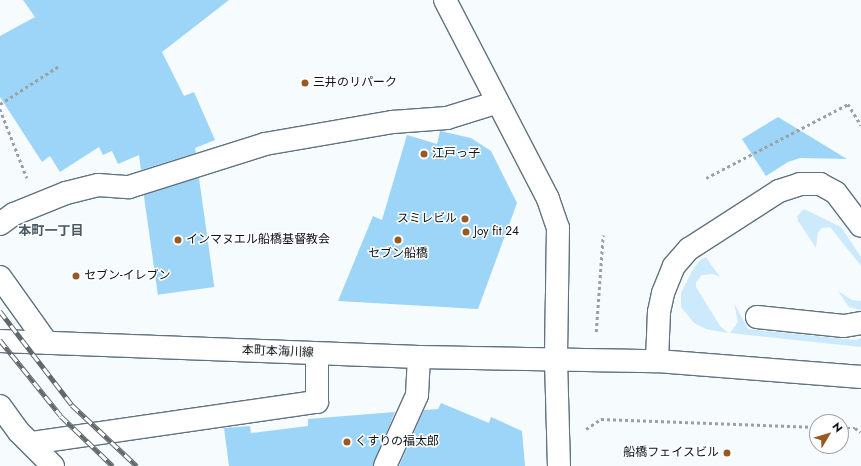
<!DOCTYPE html>
<html>
<head>
<meta charset="utf-8">
<style>
	body { margin:0 }
	#map { position:relative; width:861px; height:466px; overflow:hidden; background:#f6fbfe; font-family:Jost,"Noto Sans JP",sans-serif }
	div>[style] { position:absolute }
	.green>* { inset:0; background:#cdeafd }
	.building>* { inset:0; background:#9cd5f8; transform-origin:0 0 }
	.path>* { height:2.5px; margin-top:-1.25px; transform-origin:0; background:repeating-linear-gradient(90deg,#9aa0a3 0 3px,transparent 0 6px) }
	.roads { filter:drop-shadow(1px 0 #607380) drop-shadow(-1px 0 #607380) drop-shadow(0 1px #607380) drop-shadow(0 -1px #607380) }
	.minor>* { height:22px; margin:-11px; padding:0 11px; transform-origin:11px; border-radius:11px; background:#fff }
	.rail>* { height:4.5px; margin-top:-2.25px; transform-origin:0; background:repeating-linear-gradient(90deg,#fff 0 9px,#61686c 0 18px); box-sizing:border-box; border-block:1px solid #61686c }
	.dots>* { width:11px; height:11px; translate:-50% -50%; box-sizing:border-box; border:2px solid #fff; border-radius:50% }
	span { translate:-50% -50%; white-space:nowrap; text-align:center; line-height:1.15; -webkit-text-stroke:3px #fff; paint-order:stroke }
	.poi-label { font-size:12px; color:#0b1317 }
	.left { translate:0 -50%; text-align:left }
	.right { translate:-100% -50%; text-align:right }
	.street-label { font-size:12px; color:#0b1317 }
	.neighbourhood-label { font-size:13px; color:#465965; font-weight:700 }
	.north { position:absolute; left:809px; top:414px; width:40px; height:40px; box-sizing:border-box; background:#fff; border:1px solid #9da1a2; border-radius:50%; rotate:52deg; font-size:11px; font-weight:700; line-height:16px; text-align:center; color:#0b1317 }
	.north::after { content:''; display:block; margin:auto; width:14px; height:18px; background:#995923; clip-path:polygon(50% 0,100% 100%,50% 72%,0 100%) }
</style>
</head>
<body>
<div id="map">
	<div class="green">
		<i style="clip-path:polygon(804px 209px,841px 227px,861px 257px,861px 266px,830px 227px,822px 228px,818px 232px,816px 248px,798px 221px,797px 216px)"></i>
		<i style="clip-path:polygon(706px 257px,720px 277px,713px 274px,702px 275px,696px 282px,696px 287px,720px 326px,728px 333px,706px 329px,694px 323px,681px 307px,681px 293px,691px 273px,699px 261px)"></i>
		<i style="clip-path:polygon(838px 291px,852px 300px,861px 301px,861px 310px,849px 307px)"></i>
		<i style="clip-path:polygon(734px 303px,748px 329px,855px 340px,861px 338px,861px 347px,730px 333px,738px 322px)"></i>
	</div>
	<div class="building">
		<i style="clip-path:polygon(23px 0,229px 0,162px 52px,184px 96px,194px 92px,215px 140px,195px 148px,196px 153px,141px 170px,139px 155px,118px 164px,112px 151px,103px 155px,99px 147px,60px 172px,50px 156px,42px 162px,0 97px,0 36px,35px 17px)"></i>
		<i style="clip-path:polygon(778px 117px,847px 159px,800px 158px,788px 162px,766px 176px,742px 139px)"></i>
		<i style="clip-path:polygon(440px 131px,471px 138px,491px 151px,517px 203px,478px 309px,338px 301px,373px 216px,382px 220px,407px 135px,437px 144px)"></i>
		<i style="left:199px;top:178px;width:110px;height:57px;rotate:82deg"></i>
		<i style="clip-path:polygon(441px 403px,489px 423px,491px 417px,522px 431px,525px 466px,399px 466px,424px 410px,438px 409px)"></i>
		<i style="clip-path:polygon(395px 412px,373px 466px,229px 466px,224px 428px,250px 426px,251px 433px,308px 426px,308px 419px)"></i>
	</div>
	<div class="path">
		<i style="left:0;top:104px;width:70px;rotate:-32.8deg"></i>
		<i style="left:0;top:109px;width:74px;rotate:68.6deg"></i>
		<i style="left:706px;top:178px;width:160px;rotate:-27.5deg"></i>
		<i style="left:848px;top:104px;width:25px;rotate:58deg"></i>
		<i style="left:596px;top:332px;width:97px;rotate:-85.9deg"></i>
		<i style="left:841px;top:428px;width:14px"></i>
		<i style="left:855px;top:428px;width:7px;rotate:34deg"></i>
		<i style="left:586px;top:429px;width:18px;rotate:-34deg"></i>
		<i style="left:601px;top:419px;width:216px;rotate:2.1deg"></i>
	</div>
	<div class="roads">
		<div class="minor">
			<i style="left:445px;top:0;width:224px;rotate:62.6deg"></i>
			<i style="left:548px;top:199px;width:31px;rotate:71deg"></i>
			<i style="left:558px;top:228px;width:132px;rotate:90.9deg"></i>
			<i style="left:556px;top:360px;width:106px;rotate:88.4deg"></i>
			<i style="left:0;top:224px;width:17px;rotate:-36deg"></i>
			<i style="left:14px;top:214px;width:56px;rotate:-22deg"></i>
			<i style="left:66px;top:193px;width:33px;rotate:-14deg"></i>
			<i style="left:98px;top:185px;width:31px;rotate:4deg"></i>
			<i style="left:129px;top:187px;width:143px;rotate:-17.5deg"></i>
			<i style="left:265px;top:144px;width:130px;rotate:-9.8deg"></i>
			<i style="left:393px;top:122px;width:54px;rotate:-4.2deg"></i>
			<i style="left:447px;top:118px;width:53px;rotate:-17.4deg"></i>
			<i style="left:0;top:277px;width:81px;rotate:54.5deg"></i>
			<i style="left:757px;top:317px;width:87px;rotate:5.9deg"></i>
			<i style="left:844px;top:326px;width:17px;rotate:-10deg"></i>
			<i style="left:0;top:341px;width:419px;rotate:2.2deg"></i>
			<i style="left:419px;top:357px;width:238px;rotate:1deg"></i>
			<i style="left:657px;top:361px;width:205px;rotate:4.5deg"></i>
			<i style="left:657px;top:361px;width:49px;rotate:-87.7deg"></i>
			<i style="left:659px;top:312px;width:19px;rotate:-78deg"></i>
			<i style="left:663px;top:293px;width:29px;rotate:-68deg"></i>
			<i style="left:674px;top:266px;width:23px;rotate:-49deg"></i>
			<i style="left:689px;top:249px;width:107px;rotate:-32.8deg"></i>
			<i style="left:779px;top:191px;width:22px;rotate:-18deg"></i>
			<i style="left:800px;top:184px;width:20px"></i>
			<i style="left:820px;top:184px;width:18px;rotate:29deg"></i>
			<i style="left:836px;top:193px;width:41px;rotate:52.9deg"></i>
			<i style="left:0;top:406px;width:32px;rotate:54deg"></i>
			<i style="left:19px;top:432px;width:48px;rotate:45deg"></i>
			<i style="left:31px;top:443px;width:289px;rotate:-8.2deg"></i>
			<i style="left:317px;top:402px;width:48px;rotate:-90deg"></i>
			<i style="left:385px;top:466px;width:78px;rotate:-65.7deg"></i>
			<i style="left:417px;top:395px;width:38px;rotate:-87deg"></i>
		</div>
	</div>
	<div class="rail">
		<i style="left:0;top:311px;width:118px;rotate:52.5deg"></i>
		<i style="left:72px;top:405px;width:89px;rotate:43.2deg"></i>
		<i style="left:0;top:340px;width:97px;rotate:51.2deg"></i>
		<i style="left:61px;top:416px;width:72px;rotate:43.9deg"></i>
	</div>
	<div class="dots">
		<i style="left:305px;top:83px;background:#995923"></i>
		<i style="left:424px;top:154px;background:#995923"></i>
		<i style="left:465px;top:219px;background:#995923"></i>
		<i style="left:466px;top:232px;background:#995923"></i>
		<i style="left:178px;top:240px;background:#995923"></i>
		<i style="left:398px;top:240px;background:#995923"></i>
		<i style="left:76px;top:276px;background:#995923"></i>
		<i style="left:347px;top:442px;background:#995923"></i>
		<i style="left:727px;top:453px;background:#995923"></i>
	</div>
	<div class="poi-label">
		<span class="left" style="left:313px;top:83px">三井のリパーク</span>
		<span class="left" style="left:432px;top:154px">江戸っ子</span>
		<span class="right" style="left:457px;top:219px">スミレビル</span>
		<span class="left" style="left:474px;top:232px">Joy fit 24</span>
		<span class="left" style="left:186px;top:240px">インマヌエル船橋基督教会</span>
		<span style="left:398px;top:254px">セブン船橋</span>
		<span class="left" style="left:84px;top:276px">セブン-イレブン</span>
		<span class="left" style="left:355px;top:442px">くすりの福太郎</span>
		<span class="right" style="left:719px;top:453px">船橋フェイスビル</span>
	</div>
	<div class="street-label">
		<span style="left:278px;top:352px;rotate:2deg">本町本海川線</span>
	</div>
	<div class="neighbourhood-label">
		<span style="left:51px;top:231px">本町一丁目</span>
	</div>
	<div class="north">N</div>
</div>
</body>
</html>
